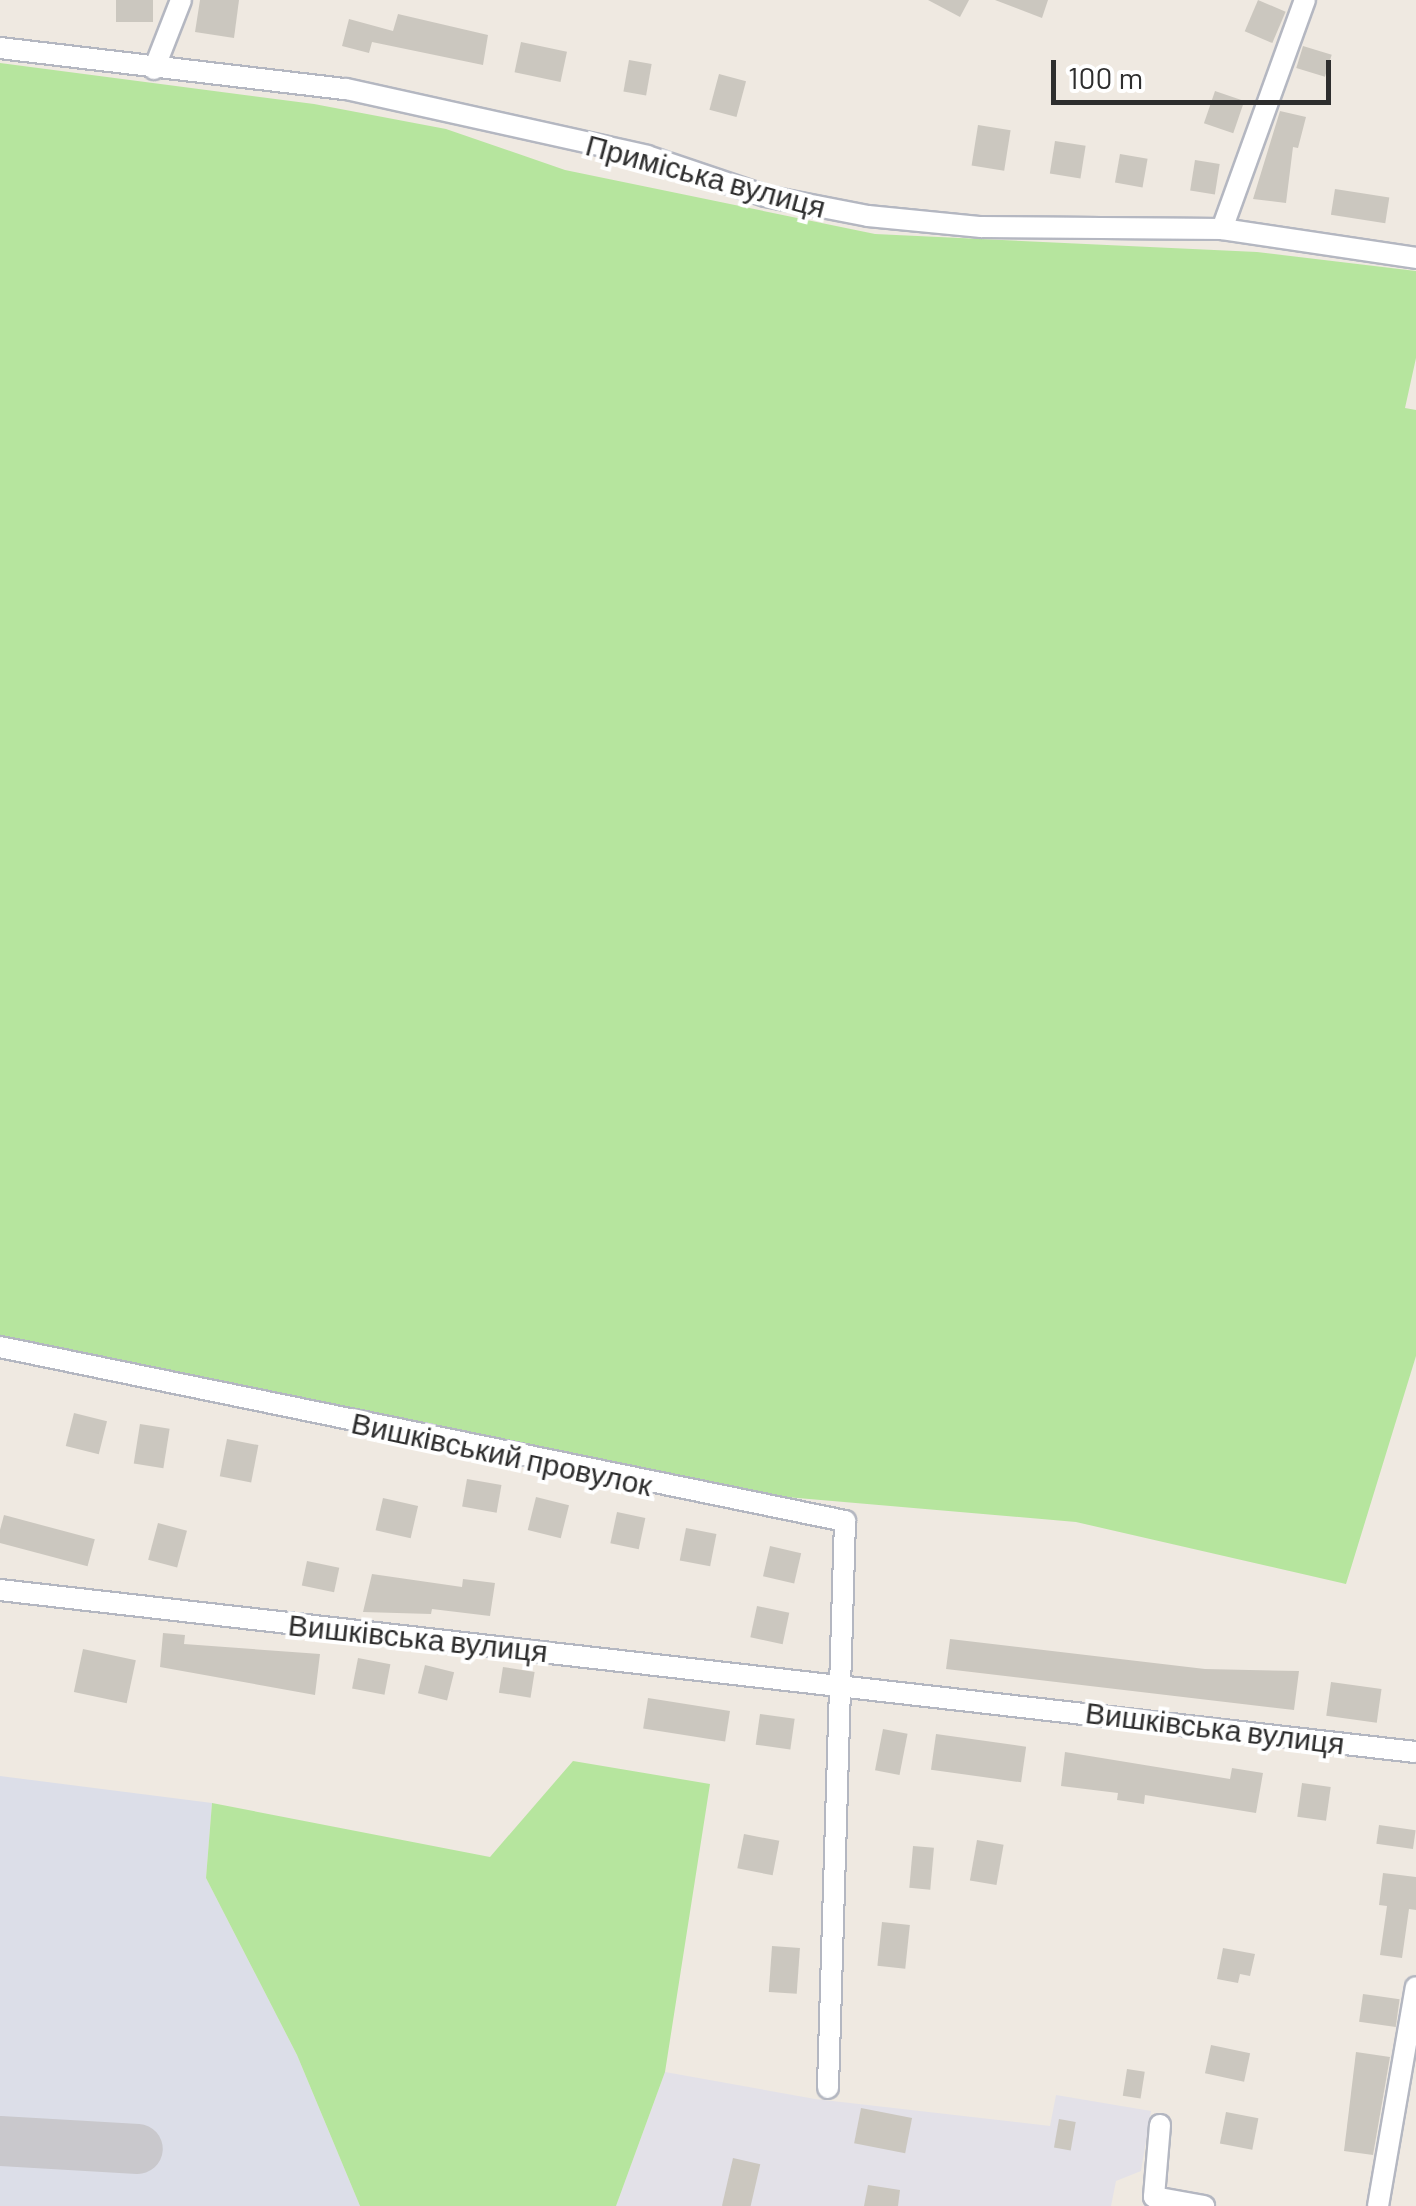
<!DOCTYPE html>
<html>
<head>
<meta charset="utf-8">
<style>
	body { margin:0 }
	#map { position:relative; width:1416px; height:2206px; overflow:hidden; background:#efe9e1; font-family:Barlow,sans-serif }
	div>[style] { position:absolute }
	.industrial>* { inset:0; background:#e3e1e8 }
	.airport>* { inset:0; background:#dcdee8 }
	.green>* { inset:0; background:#b6e59e }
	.taxiway>* { height:50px; margin:-25px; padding:0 25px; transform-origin:25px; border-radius:25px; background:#c9c8cc }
	.building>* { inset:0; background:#cbc7bf; transform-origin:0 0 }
	.roads { filter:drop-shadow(2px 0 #b4b7c1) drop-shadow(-2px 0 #b4b7c1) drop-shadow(0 2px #b4b7c1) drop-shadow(0 -2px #b4b7c1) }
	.minor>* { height:20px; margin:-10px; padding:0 10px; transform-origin:10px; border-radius:10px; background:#fff }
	span { translate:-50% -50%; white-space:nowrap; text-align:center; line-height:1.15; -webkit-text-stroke:8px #fff; paint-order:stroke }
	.street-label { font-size:30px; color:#2e2e2e }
	.scale { position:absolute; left:1051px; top:60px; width:280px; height:45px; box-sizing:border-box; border:5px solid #2e2e2e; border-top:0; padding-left:12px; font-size:30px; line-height:35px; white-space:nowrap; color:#2e2e2e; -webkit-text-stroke:8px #fff; paint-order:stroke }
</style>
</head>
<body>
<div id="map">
	<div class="industrial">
		<i style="clip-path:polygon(665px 2072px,815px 2099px,1050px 2126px,1056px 2095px,1151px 2111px,1141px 2171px,1116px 2181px,1111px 2206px,616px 2206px)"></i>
	</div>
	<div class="airport">
		<i style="clip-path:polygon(0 1776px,212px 1803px,206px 1878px,297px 2055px,360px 2206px,0 2206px)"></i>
	</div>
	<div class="green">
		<i style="clip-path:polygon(0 63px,314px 104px,446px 129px,565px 170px,875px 234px,1257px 252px,1416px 271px,1416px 358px,1405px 408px,1416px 410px,1416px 1356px,1346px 1584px,1076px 1522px,786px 1497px,0 1336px)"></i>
		<i style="clip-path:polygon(573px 1761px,710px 1784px,665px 2072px,616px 2206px,360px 2206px,297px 2055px,206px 1878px,212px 1803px,490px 1857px)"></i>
	</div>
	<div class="taxiway">
		<i style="left:0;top:2141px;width:138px;rotate:3.3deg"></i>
	</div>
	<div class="building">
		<i style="left:116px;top:0;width:37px;height:22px"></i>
		<i style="clip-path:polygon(200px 0,239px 0,234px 38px,195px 32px)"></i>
		<i style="clip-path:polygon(928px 0,969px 0,960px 17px)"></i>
		<i style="clip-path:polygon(995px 0,1048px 0,1042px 18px)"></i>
		<i style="left:1258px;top:0;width:30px;height:34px;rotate:23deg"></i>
		<i style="clip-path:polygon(398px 14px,488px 35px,483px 65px,372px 42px,369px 53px,342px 46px,349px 19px,393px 31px)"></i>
		<i style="left:521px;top:42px;width:47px;height:31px;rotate:12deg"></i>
		<i style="left:1303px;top:46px;width:30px;height:23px;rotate:17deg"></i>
		<i style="left:629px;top:60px;width:23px;height:32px;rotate:10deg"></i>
		<i style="left:719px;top:74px;width:28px;height:37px;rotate:15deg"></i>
		<i style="left:1215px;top:91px;width:31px;height:34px;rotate:19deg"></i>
		<i style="clip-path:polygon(1280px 111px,1306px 117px,1298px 148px,1293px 147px,1286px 203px,1253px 199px)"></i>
		<i style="left:978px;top:125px;width:33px;height:41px;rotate:9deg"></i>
		<i style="left:1055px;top:141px;width:31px;height:33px;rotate:9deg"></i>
		<i style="left:1120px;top:154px;width:28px;height:29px;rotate:10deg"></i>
		<i style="left:1195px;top:160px;width:25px;height:31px;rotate:9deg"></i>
		<i style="left:1335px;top:189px;width:55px;height:26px;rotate:9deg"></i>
		<i style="left:74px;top:1413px;width:34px;height:34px;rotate:14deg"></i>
		<i style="left:140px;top:1424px;width:30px;height:40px;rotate:9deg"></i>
		<i style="left:227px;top:1439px;width:32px;height:38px;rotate:11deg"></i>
		<i style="left:467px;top:1479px;width:35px;height:28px;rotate:10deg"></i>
		<i style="left:536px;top:1497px;width:34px;height:34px;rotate:14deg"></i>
		<i style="left:383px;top:1498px;width:36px;height:33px;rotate:13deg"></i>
		<i style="left:617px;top:1512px;width:29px;height:32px;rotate:12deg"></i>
		<i style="left:4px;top:1515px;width:94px;height:28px;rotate:15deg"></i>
		<i style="left:158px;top:1523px;width:30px;height:38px;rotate:15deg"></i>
		<i style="left:686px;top:1528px;width:31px;height:33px;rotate:11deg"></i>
		<i style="left:770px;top:1546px;width:32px;height:31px;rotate:13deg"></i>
		<i style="left:307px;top:1561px;width:33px;height:25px;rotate:12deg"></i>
		<i style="clip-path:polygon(372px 1574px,462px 1587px,463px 1579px,495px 1583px,490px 1616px,432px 1609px,431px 1614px,363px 1612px)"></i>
		<i style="left:757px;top:1606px;width:33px;height:32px;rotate:12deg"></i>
		<i style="clip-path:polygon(163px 1633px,185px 1635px,184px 1644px,320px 1654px,315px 1695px,160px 1667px)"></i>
		<i style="clip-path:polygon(950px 1639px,1205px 1669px,1299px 1671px,1294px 1710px,946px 1669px)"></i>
		<i style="left:83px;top:1649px;width:54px;height:44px;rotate:12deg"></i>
		<i style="left:358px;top:1658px;width:33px;height:31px;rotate:11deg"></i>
		<i style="left:425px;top:1665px;width:30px;height:29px;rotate:14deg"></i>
		<i style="left:503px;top:1667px;width:32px;height:26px;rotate:9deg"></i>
		<i style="left:1331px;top:1682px;width:51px;height:34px;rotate:8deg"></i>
		<i style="left:648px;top:1698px;width:83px;height:31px;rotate:9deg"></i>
		<i style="left:760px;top:1714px;width:35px;height:31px;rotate:8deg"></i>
		<i style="left:883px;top:1729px;width:25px;height:42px;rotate:11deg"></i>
		<i style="left:936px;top:1734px;width:91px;height:36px;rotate:8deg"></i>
		<i style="clip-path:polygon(1065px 1752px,1230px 1779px,1232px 1768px,1263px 1773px,1256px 1813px,1145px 1795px,1144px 1804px,1117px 1800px,1118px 1793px,1061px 1786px)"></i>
		<i style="left:1302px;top:1783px;width:29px;height:34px;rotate:8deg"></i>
		<i style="left:1379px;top:1825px;width:37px;height:19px;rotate:8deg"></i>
		<i style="left:744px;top:1834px;width:36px;height:35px;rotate:11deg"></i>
		<i style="left:977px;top:1840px;width:27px;height:41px;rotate:10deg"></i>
		<i style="left:913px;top:1846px;width:21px;height:42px;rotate:5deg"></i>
		<i style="clip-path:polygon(1383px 1873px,1416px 1877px,1416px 1910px,1409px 1909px,1402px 1958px,1380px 1955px,1387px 1906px,1379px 1905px)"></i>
		<i style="left:882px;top:1922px;width:28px;height:44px;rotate:6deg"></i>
		<i style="left:772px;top:1946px;width:28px;height:46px;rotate:4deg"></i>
		<i style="clip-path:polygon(1223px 1948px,1255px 1954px,1250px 1976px,1240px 1974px,1238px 1983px,1217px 1979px)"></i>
		<i style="left:1363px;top:1994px;width:37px;height:28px;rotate:8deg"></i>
		<i style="left:1211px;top:2045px;width:40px;height:29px;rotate:12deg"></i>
		<i style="clip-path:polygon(1356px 2052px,1390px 2057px,1373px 2155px,1344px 2151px)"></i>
		<i style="left:1127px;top:2069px;width:18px;height:27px;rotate:9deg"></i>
		<i style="left:861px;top:2108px;width:52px;height:36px;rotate:11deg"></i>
		<i style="left:1226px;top:2112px;width:33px;height:32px;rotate:11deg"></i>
		<i style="left:1059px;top:2119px;width:17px;height:29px;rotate:10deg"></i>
		<i style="left:733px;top:2158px;width:28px;height:49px;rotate:13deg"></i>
		<i style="clip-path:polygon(868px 2185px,900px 2190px,898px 2206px,864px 2206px)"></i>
	</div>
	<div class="roads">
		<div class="minor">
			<i style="left:0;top:48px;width:348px;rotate:6.8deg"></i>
			<i style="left:346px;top:89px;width:308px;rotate:12.5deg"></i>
			<i style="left:647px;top:156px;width:125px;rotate:18.7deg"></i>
			<i style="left:765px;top:196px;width:105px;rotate:11deg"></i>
			<i style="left:868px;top:216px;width:114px;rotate:5.6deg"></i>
			<i style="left:981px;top:227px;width:241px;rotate:0.5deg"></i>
			<i style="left:1222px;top:229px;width:196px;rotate:8.5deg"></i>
			<i style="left:154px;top:69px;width:74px;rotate:-68.6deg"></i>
			<i style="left:1222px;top:229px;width:244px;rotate:-70.1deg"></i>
			<i style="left:0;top:1347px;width:863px;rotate:11.64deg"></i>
			<i style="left:845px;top:1521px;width:567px;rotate:91.72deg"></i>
			<i style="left:0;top:1590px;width:1425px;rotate:6.53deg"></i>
			<i style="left:1160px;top:2125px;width:72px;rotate:94.8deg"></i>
			<i style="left:1154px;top:2197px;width:51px;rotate:10.2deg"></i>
			<i style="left:1378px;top:2206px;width:222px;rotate:-80.2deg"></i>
		</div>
	</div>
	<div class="street-label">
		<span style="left:706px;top:175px;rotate:15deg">Приміська вулиця</span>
		<span style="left:502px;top:1453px;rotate:12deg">Вишківський провулок</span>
		<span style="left:418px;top:1637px;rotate:6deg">Вишківська вулиця</span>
		<span style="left:1215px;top:1727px;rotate:7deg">Вишківська вулиця</span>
	</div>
	<div class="scale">100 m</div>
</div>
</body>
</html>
